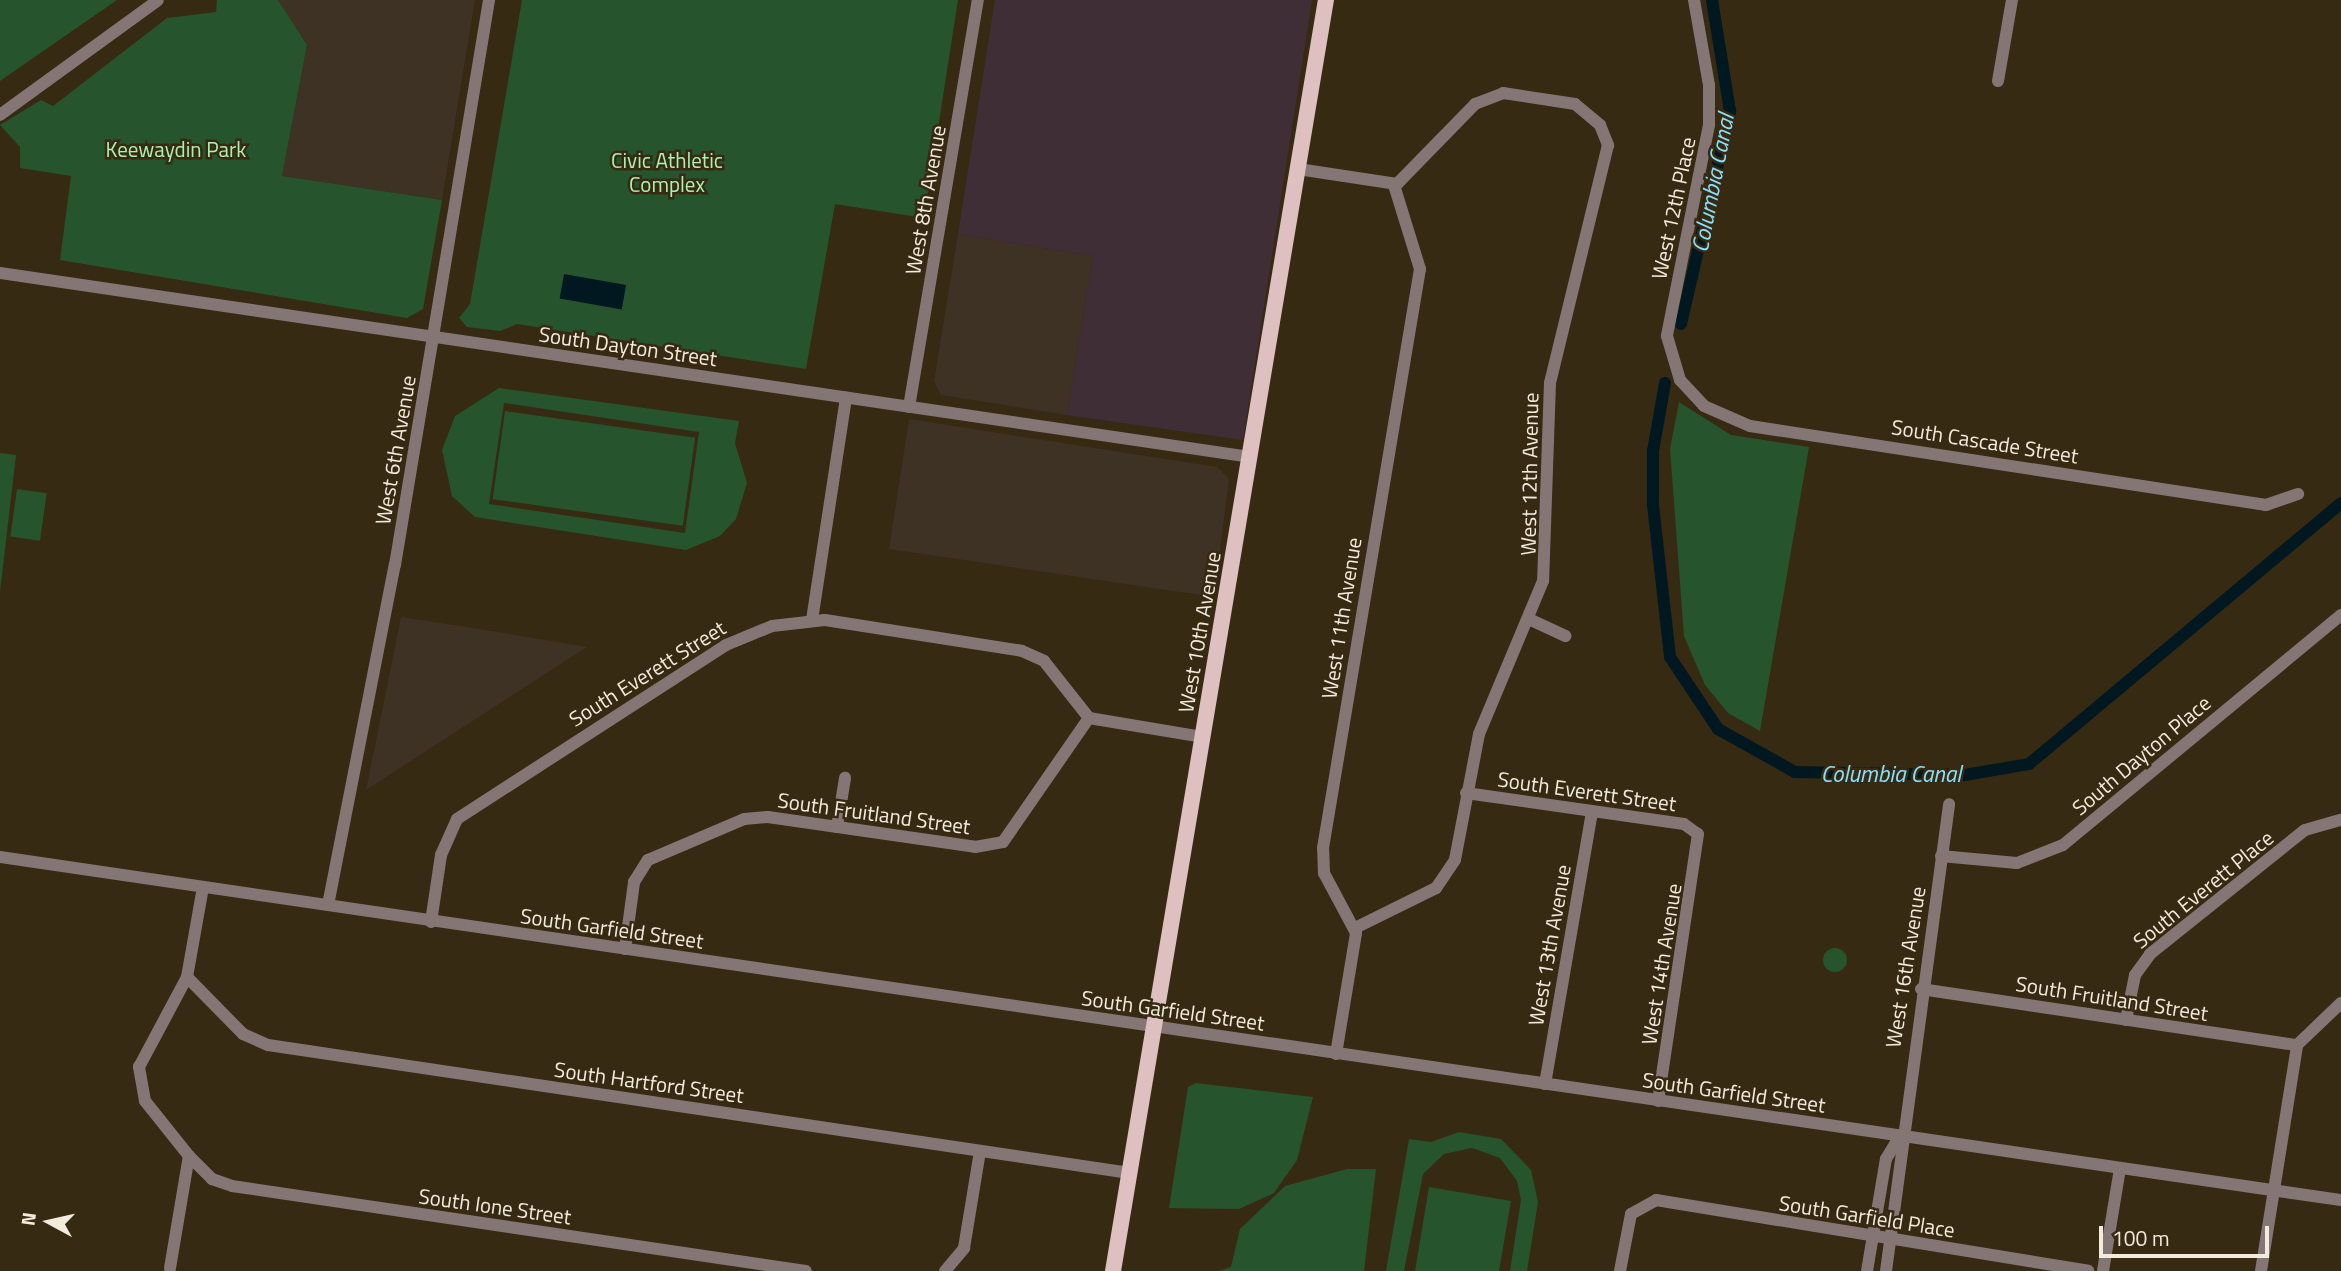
<!DOCTYPE html>
<html>
<head>
<meta charset="utf-8">
<style>
	body { margin:0 }
	#map { position:relative; width:2341px; height:1271px; overflow:hidden; background:#372a13; font-family:"Titillium Web",sans-serif }
	div>[style] { position:absolute }
	.commercial>* { inset:0; background:#3d3223 }
	.medical>* { inset:0; background:#402e37 }
	.green>* { inset:0; background:#26542c; transform-origin:0 0 }
	.round { border-radius:50% }
	.water>* { inset:0; background:#011820; transform-origin:0 0 }
	.canal>* { height:12px; margin:-6px; padding:0 6px; transform-origin:6px; border-radius:6px; background:#011820 }
	.minor>* { height:12px; margin:-6px; padding:0 6px; transform-origin:6px; border-radius:6px; background:#857676 }
	.major>* { height:16px; margin:-8px; padding:0 8px; transform-origin:8px; border-radius:8px; background:#dec0c0 }
	span { translate:-50% -50%; white-space:nowrap; text-align:center; line-height:1.15; -webkit-text-stroke:5px #372a13; paint-order:stroke }
	.park-label { font-size:21px; color:#a9f2af }
	.street-label { font-size:21px; color:#f3ebdd }
	.water-label { font-size:23px; color:#8ae1fe; font-style:italic }
	.north { position:absolute; left:14px; top:1187px; width:70px; height:70px; -webkit-text-stroke:5px #372a13; paint-order:stroke; rotate:278deg; font-size:19px; font-weight:700; line-height:28px; text-align:center; color:#f3ebdd }
	.north::after { content:''; display:block; margin:auto; width:24px; height:32px; background:#f3ebdd; clip-path:polygon(50% 0,100% 100%,50% 72%,0 100%) }
	.scale { position:absolute; left:2099px; top:1226px; width:170px; height:32px; box-sizing:border-box; border:4px solid #f3ebdd; border-top:0; padding-left:9px; font-size:21px; line-height:24px; white-space:nowrap; color:#f3ebdd; -webkit-text-stroke:5px #372a13; paint-order:stroke }
</style>
</head>
<body>
<div id="map">
	<div class="commercial">
		<i style="clip-path:polygon(278px 0,475px 0,442px 200px,282px 176px,307px 45px)"></i>
		<i style="clip-path:polygon(958px 234px,1093px 256px,1067px 415px,941px 395px,934px 381px)"></i>
		<i style="clip-path:polygon(909px 419px,1217px 467px,1229px 479px,1214px 597px,889px 549px)"></i>
		<i style="clip-path:polygon(401px 617px,474px 628px,587px 647px,366px 790px)"></i>
	</div>
	<div class="medical">
		<i style="clip-path:polygon(995px 0,1312px 0,1243px 440px,1067px 415px,1093px 256px,958px 234px)"></i>
	</div>
	<div class="green">
		<i style="clip-path:polygon(0 0,117px 0,0 81px)"></i>
		<i style="clip-path:polygon(217px 0,278px 0,307px 45px,282px 176px,442px 200px,423px 309px,407px 318px,60px 260px,71px 176px,20px 168px,20px 147px,0 125px,41px 100px,53px 106px,167px 18px,216px 12px)"></i>
		<i style="clip-path:polygon(522px 0,958px 0,924px 218px,835px 204px,806px 369px,517px 324px,500px 331px,467px 327px,459px 318px,470px 304px)"></i>
		<i style="clip-path:polygon(evenodd,499px 388px,739px 421px,735px 443px,747px 483px,736px 519px,720px 536px,686px 550px,475px 517px,452px 496px,442px 450px,455px 416px,499px 388px,504px 403px,699px 432px,685px 533px,489px 504px,504px 403px)"></i>
		<i style="clip-path:polygon(1679px 402px,1731px 435px,1809px 447px,1760px 731px,1728px 713px,1705px 685px,1684px 636px,1670px 449px)"></i>
		<i style="left:505px;top:411px;width:192px;height:89px;rotate:8deg"></i>
		<i style="clip-path:polygon(0 453px,16px 455px,0 592px)"></i>
		<i style="left:17px;top:489px;width:30px;height:48px;rotate:8deg"></i>
		<i class="round" style="left:1823px;top:948px;width:24px;height:24px"></i>
		<i style="clip-path:polygon(1196px 1083px,1313px 1097px,1297px 1160px,1274px 1193px,1239px 1209px,1169px 1208px,1188px 1087px)"></i>
		<i style="clip-path:polygon(1459px 1132px,1501px 1139px,1531px 1170px,1538px 1202px,1527px 1271px,1510px 1271px,1521px 1200px,1517px 1181px,1500px 1158px,1472px 1148px,1444px 1154px,1423px 1174px,1404px 1271px,1386px 1271px,1409px 1139px,1431px 1142px)"></i>
		<i style="clip-path:polygon(1347px 1169px,1376px 1169px,1364px 1271px,1219px 1271px,1231px 1267px,1240px 1229px,1285px 1186px)"></i>
		<i style="clip-path:polygon(1429px 1187px,1511px 1201px,1499px 1271px,1415px 1271px)"></i>
	</div>
	<div class="water">
		<i style="left:564px;top:274px;width:63px;height:25px;rotate:10deg"></i>
	</div>
	<div class="canal">
		<i style="left:1681px;top:324px;width:219px;rotate:-77deg"></i>
		<i style="left:1730px;top:111px;width:112px;rotate:-99.2deg"></i>
		<i style="left:1665px;top:383px;width:69px;rotate:100deg"></i>
		<i style="left:1653px;top:451px;width:54px;rotate:90deg"></i>
		<i style="left:1653px;top:505px;width:153px;rotate:83.6deg"></i>
		<i style="left:1670px;top:657px;width:87px;rotate:56.3deg"></i>
		<i style="left:1718px;top:729px;width:88px;rotate:29.2deg"></i>
		<i style="left:1795px;top:772px;width:170px;rotate:1deg"></i>
		<i style="left:1965px;top:775px;width:65px;rotate:-9.8deg"></i>
		<i style="left:2029px;top:764px;width:407px;rotate:-39.9deg"></i>
	</div>
	<div class="minor">
		<i style="left:1694px;top:0;width:86px;rotate:80deg"></i>
		<i style="left:1709px;top:85px;width:40px;rotate:90deg"></i>
		<i style="left:1709px;top:125px;width:215px;rotate:101.3deg"></i>
		<i style="left:1667px;top:336px;width:46px;rotate:73.5deg"></i>
		<i style="left:1680px;top:380px;width:35px;rotate:47deg"></i>
		<i style="left:1704px;top:406px;width:50px;rotate:23.5deg"></i>
		<i style="left:1750px;top:426px;width:522px;rotate:8.7deg"></i>
		<i style="left:2266px;top:505px;width:34px;rotate:-19deg"></i>
		<i style="left:1998px;top:81px;width:82px;rotate:-80.2deg"></i>
		<i style="left:0;top:115px;width:195px;rotate:-36deg"></i>
		<i style="left:1298px;top:169px;width:100px;rotate:8.6deg"></i>
		<i style="left:1397px;top:184px;width:112px;rotate:-45.7deg"></i>
		<i style="left:1475px;top:104px;width:30px;rotate:-21deg"></i>
		<i style="left:1503px;top:93px;width:73px;rotate:8.7deg"></i>
		<i style="left:1575px;top:104px;width:33px;rotate:40deg"></i>
		<i style="left:1600px;top:125px;width:22px;rotate:68deg"></i>
		<i style="left:1608px;top:145px;width:245px;rotate:103.7deg"></i>
		<i style="left:1550px;top:383px;width:198px;rotate:92deg"></i>
		<i style="left:1543px;top:581px;width:166px;rotate:112.7deg"></i>
		<i style="left:1479px;top:734px;width:128px;rotate:100.8deg"></i>
		<i style="left:1455px;top:860px;width:34px;rotate:124deg"></i>
		<i style="left:1436px;top:888px;width:90px;rotate:153.7deg"></i>
		<i style="left:0;top:273px;width:1263px;rotate:8.37deg"></i>
		<i style="left:909px;top:407px;width:413px;rotate:-80.4deg"></i>
		<i style="left:812px;top:620px;width:225px;rotate:-81.3deg"></i>
		<i style="left:1531px;top:620px;width:38px;rotate:25deg"></i>
		<i style="left:1466px;top:793px;width:220px;rotate:8.1deg"></i>
		<i style="left:1684px;top:824px;width:17px;rotate:36deg"></i>
		<i style="left:1698px;top:834px;width:270px;rotate:98.5deg"></i>
		<i style="left:837px;top:827px;width:50px;rotate:-80.7deg"></i>
		<i style="left:1941px;top:856px;width:76px;rotate:5.3deg"></i>
		<i style="left:2017px;top:863px;width:49px;rotate:-21.4deg"></i>
		<i style="left:2063px;top:845px;width:361px;rotate:-39.6deg"></i>
		<i style="left:0;top:857px;width:2366px;rotate:8.34deg"></i>
		<i style="left:328px;top:905px;width:347px;rotate:-78.9deg"></i>
		<i style="left:395px;top:565px;width:573px;rotate:-80.55deg"></i>
		<i style="left:431px;top:922px;width:68px;rotate:-81.5deg"></i>
		<i style="left:441px;top:855px;width:39px;rotate:-66deg"></i>
		<i style="left:457px;top:819px;width:320px;rotate:-32.9deg"></i>
		<i style="left:726px;top:645px;width:50px;rotate:-22.4deg"></i>
		<i style="left:772px;top:626px;width:53px;rotate:-6.5deg"></i>
		<i style="left:825px;top:620px;width:199px;rotate:8.9deg"></i>
		<i style="left:1022px;top:651px;width:24px;rotate:24deg"></i>
		<i style="left:1044px;top:661px;width:73px;rotate:51.7deg"></i>
		<i style="left:1089px;top:718px;width:116px;rotate:9.5deg"></i>
		<i style="left:625px;top:949px;width:68px;rotate:-82.3deg"></i>
		<i style="left:634px;top:882px;width:26px;rotate:-58deg"></i>
		<i style="left:648px;top:860px;width:104px;rotate:-23.1deg"></i>
		<i style="left:744px;top:819px;width:24px;rotate:-5deg"></i>
		<i style="left:768px;top:817px;width:209px;rotate:8.2deg"></i>
		<i style="left:975px;top:847px;width:28px;rotate:-10deg"></i>
		<i style="left:1003px;top:842px;width:151px;rotate:-55.3deg"></i>
		<i style="left:187px;top:977px;width:80px;rotate:45.5deg"></i>
		<i style="left:243px;top:1034px;width:27px;rotate:24deg"></i>
		<i style="left:268px;top:1045px;width:871px;rotate:8.45deg"></i>
		<i style="left:1921px;top:989px;width:380px;rotate:8.5deg"></i>
		<i style="left:2126px;top:1020px;width:46px;rotate:-78.7deg"></i>
		<i style="left:2135px;top:975px;width:26px;rotate:-54deg"></i>
		<i style="left:2150px;top:954px;width:198px;rotate:-38.7deg"></i>
		<i style="left:2305px;top:830px;width:37px;rotate:-16deg"></i>
		<i style="left:1336px;top:1054px;width:123px;rotate:-80.6deg"></i>
		<i style="left:1356px;top:933px;width:68px;rotate:-118.1deg"></i>
		<i style="left:1324px;top:873px;width:25px;rotate:-92deg"></i>
		<i style="left:1323px;top:848px;width:587px;rotate:-80.49deg"></i>
		<i style="left:1420px;top:269px;width:88px;rotate:-107.2deg"></i>
		<i style="left:1545px;top:1084px;width:276px;rotate:-80.2deg"></i>
		<i style="left:189px;top:1156px;width:33px;rotate:45deg"></i>
		<i style="left:212px;top:1179px;width:21px;rotate:19deg"></i>
		<i style="left:232px;top:1186px;width:580px;rotate:8.42deg"></i>
		<i style="left:170px;top:1268px;width:114px;rotate:-80.4deg"></i>
		<i style="left:189px;top:1156px;width:70px;rotate:-128.7deg"></i>
		<i style="left:145px;top:1101px;width:35px;rotate:-100deg"></i>
		<i style="left:139px;top:1067px;width:102px;rotate:-61.9deg"></i>
		<i style="left:187px;top:977px;width:91px;rotate:-79.9deg"></i>
		<i style="left:945px;top:1271px;width:30px;rotate:-50deg"></i>
		<i style="left:964px;top:1248px;width:98px;rotate:-80.6deg"></i>
		<i style="left:1620px;top:1271px;width:58px;rotate:-79.1deg"></i>
		<i style="left:1631px;top:1214px;width:29px;rotate:-29deg"></i>
		<i style="left:1656px;top:1200px;width:438px;rotate:9.3deg"></i>
		<i style="left:1867px;top:1271px;width:114px;rotate:-80.4deg"></i>
		<i style="left:1886px;top:1159px;width:27px;rotate:-59deg"></i>
		<i style="left:1886px;top:1271px;width:471px;rotate:-82.3deg"></i>
		<i style="left:2103px;top:1271px;width:104px;rotate:-80.6deg"></i>
		<i style="left:2261px;top:1271px;width:229px;rotate:-80.9deg"></i>
		<i style="left:2297px;top:1045px;width:61px;rotate:-43.7deg"></i>
	</div>
	<div class="major">
		<i style="left:1113px;top:1271px;width:1289px;rotate:-80.49deg"></i>
	</div>
	<div class="park-label">
		<span style="left:176px;top:149px">Keewaydin Park</span>
		<span style="left:667px;top:172px">Civic Athletic<br>Complex</span>
	</div>
	<div class="street-label">
		<span style="left:925px;top:200px;rotate:-80deg">West 8th Avenue</span>
		<span style="left:1673px;top:208px;rotate:-78deg">West 12th Place</span>
		<span style="left:628px;top:346px;rotate:8deg">South Dayton Street</span>
		<span style="left:1985px;top:441px;rotate:9deg">South Cascade Street</span>
		<span style="left:395px;top:450px;rotate:-80deg">West 6th Avenue</span>
		<span style="left:1529px;top:474px;rotate:-89deg">West 12th Avenue</span>
		<span style="left:1341px;top:618px;rotate:-81deg">West 11th Avenue</span>
		<span style="left:1199px;top:632px;rotate:-80deg">West 10th Avenue</span>
		<span style="left:647px;top:673px;rotate:-32deg">South Everett Street</span>
		<span style="left:2141px;top:755px;rotate:-40deg">South Dayton Place</span>
		<span style="left:1587px;top:791px;rotate:8deg">South Everett Street</span>
		<span style="left:874px;top:813px;rotate:8deg">South Fruitland Street</span>
		<span style="left:2203px;top:889px;rotate:-39deg">South Everett Place</span>
		<span style="left:612px;top:928px;rotate:8deg">South Garfield Street</span>
		<span style="left:1549px;top:945px;rotate:-80deg">West 13th Avenue</span>
		<span style="left:1661px;top:964px;rotate:-81deg">West 14th Avenue</span>
		<span style="left:1905px;top:967px;rotate:-81deg">West 16th Avenue</span>
		<span style="left:2112px;top:998px;rotate:9deg">South Fruitland Street</span>
		<span style="left:1173px;top:1010px;rotate:8deg">South Garfield Street</span>
		<span style="left:649px;top:1082px;rotate:8deg">South Hartford Street</span>
		<span style="left:1734px;top:1092px;rotate:8deg">South Garfield Street</span>
		<span style="left:495px;top:1206px;rotate:8deg">South Ione Street</span>
		<span style="left:1867px;top:1216px;rotate:9deg">South Garfield Place</span>
	</div>
	<div class="water-label">
		<span style="left:1713px;top:183px;rotate:-79deg">Columbia Canal</span>
		<span style="left:1891px;top:774px">Columbia Canal</span>
	</div>
	<div class="north">N</div>
	<div class="scale">100 m</div>
</div>
</body>
</html>
